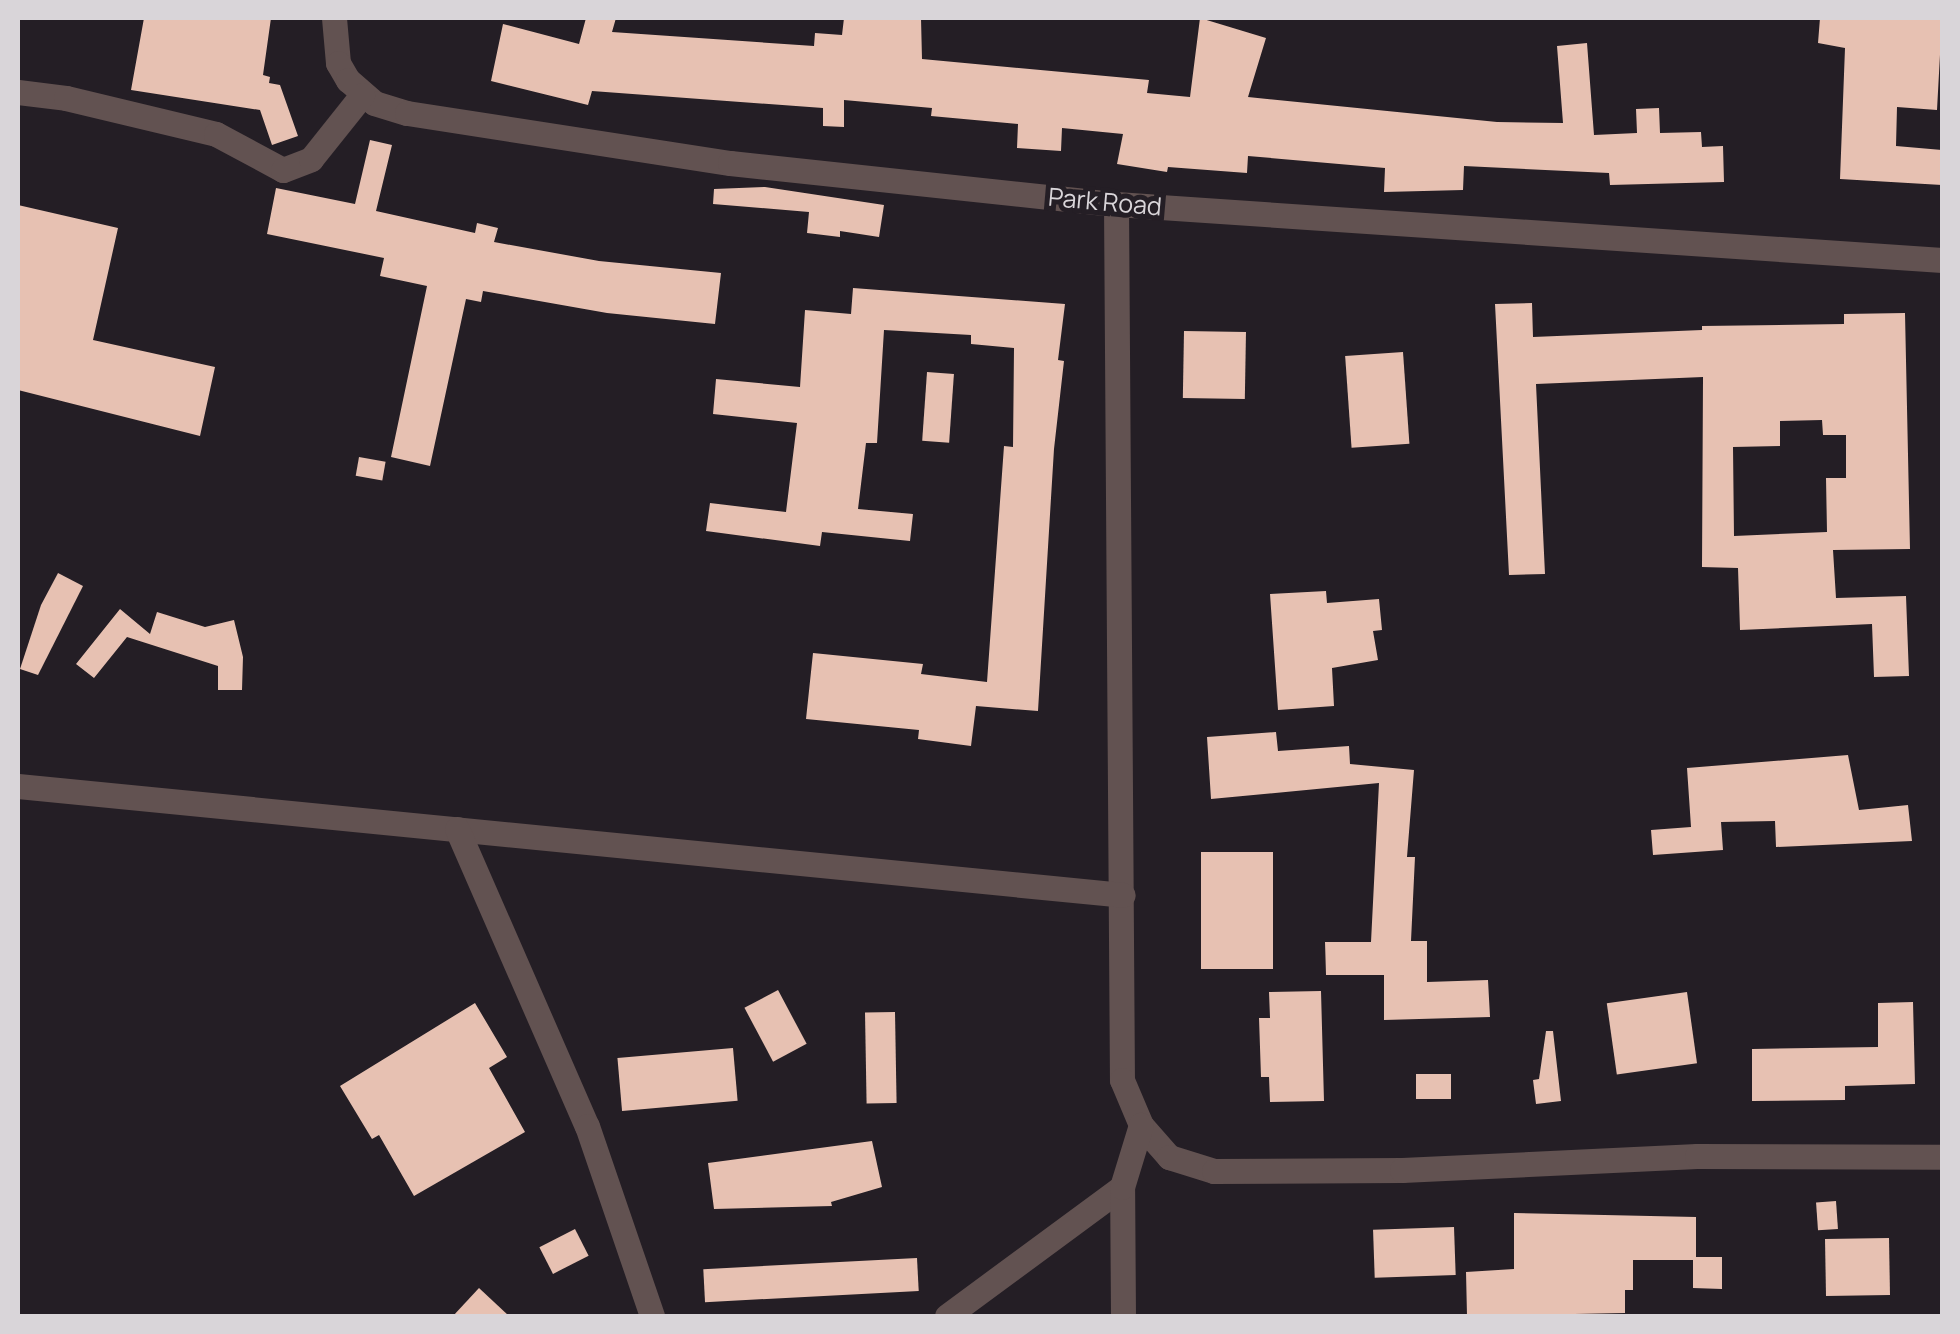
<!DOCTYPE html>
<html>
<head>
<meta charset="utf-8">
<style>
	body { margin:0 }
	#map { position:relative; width:1960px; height:1334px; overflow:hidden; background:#241e25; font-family:Manrope,sans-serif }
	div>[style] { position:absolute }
	.building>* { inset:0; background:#e7c1b2; transform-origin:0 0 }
	.minor>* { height:25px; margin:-12.5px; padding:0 12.5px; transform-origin:12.5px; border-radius:12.5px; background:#625251 }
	span { translate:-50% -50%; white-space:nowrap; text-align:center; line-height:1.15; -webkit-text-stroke:10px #241e25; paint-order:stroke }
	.street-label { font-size:25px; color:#d9d5d9 }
	.frame { position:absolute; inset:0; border:20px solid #d9d5d9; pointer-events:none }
</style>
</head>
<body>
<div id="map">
	<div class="building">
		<i style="clip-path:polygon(144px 18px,271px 18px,263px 75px,270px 77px,269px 83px,280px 85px,298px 136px,272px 145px,260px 110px,131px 90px)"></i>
		<i style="clip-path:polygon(586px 18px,616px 18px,612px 32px,814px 46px,815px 33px,842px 35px,844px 18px,921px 18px,922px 59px,1149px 80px,1147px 93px,1190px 97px,1200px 18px,1266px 38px,1248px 97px,1497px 122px,1563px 123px,1557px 46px,1587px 43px,1594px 135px,1637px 133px,1636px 109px,1659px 108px,1660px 133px,1701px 132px,1702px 147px,1723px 146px,1724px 182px,1610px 185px,1609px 173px,1464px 166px,1463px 190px,1384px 192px,1385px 168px,1248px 156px,1247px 173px,1168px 167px,1167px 172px,1117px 164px,1123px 134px,1062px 128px,1061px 151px,1017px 148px,1018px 124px,931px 116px,932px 108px,844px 100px,844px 127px,823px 126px,823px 108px,592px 91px,588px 105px,491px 81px,503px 24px,579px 44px)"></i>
		<i style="clip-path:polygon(1820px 18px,1942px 18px,1937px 110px,1897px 107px,1896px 146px,1942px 150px,1942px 185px,1840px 179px,1845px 48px,1818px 43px)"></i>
		<i style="clip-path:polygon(370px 140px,392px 145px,376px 211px,475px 233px,477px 223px,498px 228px,494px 242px,599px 261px,721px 273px,715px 324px,607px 313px,483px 291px,481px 302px,466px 299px,430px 466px,391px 457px,427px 286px,380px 276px,384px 258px,267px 234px,276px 188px,355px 204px)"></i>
		<i style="clip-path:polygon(765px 187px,884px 205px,879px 237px,840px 231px,840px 237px,807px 233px,809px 212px,713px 204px,714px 189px)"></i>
		<i style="clip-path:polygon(18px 205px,118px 228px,93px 340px,215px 367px,200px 436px,18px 390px)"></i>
		<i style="clip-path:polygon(853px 288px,1065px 304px,1058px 360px,1064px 361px,1054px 449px,1038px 711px,976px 706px,971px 746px,918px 739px,919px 730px,806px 719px,813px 653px,923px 664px,921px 674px,987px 682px,1004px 446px,1013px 447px,1014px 348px,971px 344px,971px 335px,884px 330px,877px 443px,866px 443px,858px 509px,913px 514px,910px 541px,822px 532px,820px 546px,706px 531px,710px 503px,786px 512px,797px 423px,713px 414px,716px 379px,800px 387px,805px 310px,851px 314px)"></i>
		<i style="clip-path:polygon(evenodd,1532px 303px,1533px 337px,1702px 330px,1702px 326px,1844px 324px,1844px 314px,1905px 313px,1910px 549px,1833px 550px,1836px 598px,1906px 596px,1909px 676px,1874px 677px,1872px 624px,1740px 630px,1738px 568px,1702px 567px,1703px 377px,1536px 384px,1545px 574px,1509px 575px,1495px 304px,1532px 303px,1822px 420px,1823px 435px,1846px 435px,1846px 478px,1826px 478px,1827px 532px,1734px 536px,1733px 447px,1780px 446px,1780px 421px,1822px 420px)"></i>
		<i style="left:1184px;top:331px;width:62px;height:67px;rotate:1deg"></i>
		<i style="left:1403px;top:352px;width:92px;height:58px;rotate:86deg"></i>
		<i style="left:927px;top:372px;width:27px;height:69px;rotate:4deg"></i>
		<i style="left:359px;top:457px;width:27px;height:19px;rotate:10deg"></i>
		<i style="clip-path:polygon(58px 573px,83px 586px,38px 675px,20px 669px,41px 605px)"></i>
		<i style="clip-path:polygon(1326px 591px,1327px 603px,1379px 599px,1382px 630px,1373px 631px,1378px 660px,1332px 668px,1334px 706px,1278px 710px,1270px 594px)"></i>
		<i style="clip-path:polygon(120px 609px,150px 634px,157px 612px,205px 627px,234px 620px,243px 657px,242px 690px,218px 690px,218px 666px,127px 637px,94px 678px,76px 664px)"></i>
		<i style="clip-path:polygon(1276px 732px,1278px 751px,1349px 746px,1350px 764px,1414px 770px,1407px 857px,1415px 857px,1411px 941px,1427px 941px,1427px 982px,1488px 980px,1490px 1017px,1384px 1020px,1384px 975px,1326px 975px,1325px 942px,1371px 942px,1379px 783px,1211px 799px,1207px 737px)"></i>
		<i style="clip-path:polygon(1848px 755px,1859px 810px,1908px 805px,1912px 841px,1776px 847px,1775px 821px,1721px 822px,1723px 850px,1653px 855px,1651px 830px,1691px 827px,1687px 768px)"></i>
		<i style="left:1201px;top:852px;width:72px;height:117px"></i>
		<i style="left:778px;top:990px;width:61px;height:38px;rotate:62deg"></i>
		<i style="clip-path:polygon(1321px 991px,1324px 1101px,1270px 1102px,1269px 1077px,1261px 1077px,1259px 1018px,1270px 1018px,1269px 992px)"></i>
		<i style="left:1687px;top:992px;width:72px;height:81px;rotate:82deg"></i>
		<i style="clip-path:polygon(1913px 1002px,1915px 1084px,1845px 1086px,1845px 1100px,1752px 1101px,1752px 1049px,1878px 1047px,1878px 1003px)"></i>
		<i style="clip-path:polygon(475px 1003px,507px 1057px,489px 1068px,525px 1132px,414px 1196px,379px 1135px,372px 1139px,340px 1086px)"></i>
		<i style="left:895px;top:1012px;width:91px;height:30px;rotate:89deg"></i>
		<i style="clip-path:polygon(1546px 1031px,1553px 1031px,1561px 1101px,1536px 1104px,1533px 1080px,1539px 1079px)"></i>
		<i style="left:733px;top:1048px;width:53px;height:116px;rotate:85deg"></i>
		<i style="left:1451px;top:1074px;width:25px;height:35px;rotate:90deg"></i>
		<i style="clip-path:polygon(872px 1141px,882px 1187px,831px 1202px,832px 1206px,714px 1209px,708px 1163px)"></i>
		<i style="left:1836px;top:1201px;width:28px;height:20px;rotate:86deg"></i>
		<i style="clip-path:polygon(1514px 1213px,1696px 1217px,1696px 1257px,1722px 1257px,1722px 1289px,1693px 1288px,1693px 1260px,1633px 1260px,1633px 1290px,1625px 1290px,1625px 1313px,1467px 1316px,1466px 1272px,1514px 1269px)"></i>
		<i style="left:1454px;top:1227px;width:48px;height:81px;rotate:88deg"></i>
		<i style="left:575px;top:1229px;width:30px;height:40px;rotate:63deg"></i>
		<i style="left:1889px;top:1238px;width:57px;height:64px;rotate:89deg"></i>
		<i style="left:917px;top:1258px;width:33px;height:214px;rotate:87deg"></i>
		<i style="clip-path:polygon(479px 1288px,509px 1316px,453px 1316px)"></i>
	</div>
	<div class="minor">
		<i style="left:334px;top:18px;width:45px;rotate:84.9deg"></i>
		<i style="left:338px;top:63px;width:20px;rotate:60deg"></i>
		<i style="left:348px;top:80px;width:35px;rotate:41deg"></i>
		<i style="left:374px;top:103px;width:34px;rotate:17deg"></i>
		<i style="left:407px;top:113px;width:327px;rotate:8.8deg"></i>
		<i style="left:730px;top:163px;width:388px;rotate:6.1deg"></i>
		<i style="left:1116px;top:204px;width:828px;rotate:3.88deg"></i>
		<i style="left:18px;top:92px;width:48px;rotate:7.1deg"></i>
		<i style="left:66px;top:98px;width:154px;rotate:13.5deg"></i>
		<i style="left:216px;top:134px;width:76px;rotate:28.2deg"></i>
		<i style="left:283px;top:170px;width:30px;rotate:-21deg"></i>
		<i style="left:311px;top:159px;width:82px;rotate:-51.4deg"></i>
		<i style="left:1116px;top:204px;width:876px;rotate:89.61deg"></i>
		<i style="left:1122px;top:1080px;width:49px;rotate:67.1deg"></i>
		<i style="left:1141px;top:1125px;width:43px;rotate:48.8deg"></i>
		<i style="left:1169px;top:1157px;width:47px;rotate:17.3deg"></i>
		<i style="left:1214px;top:1171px;width:188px;rotate:-0.3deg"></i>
		<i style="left:1402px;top:1170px;width:295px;rotate:-2.7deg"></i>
		<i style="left:1697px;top:1156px;width:245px;rotate:0.2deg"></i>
		<i style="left:18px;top:786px;width:1110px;rotate:5.63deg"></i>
		<i style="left:457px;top:829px;width:324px;rotate:66.4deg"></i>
		<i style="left:587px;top:1126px;width:201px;rotate:71.1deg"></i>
		<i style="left:947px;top:1316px;width:217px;rotate:-36.4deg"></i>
		<i style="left:1123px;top:1316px;width:129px;rotate:-90.4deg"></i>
		<i style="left:1122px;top:1187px;width:65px;rotate:-73deg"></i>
	</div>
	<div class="street-label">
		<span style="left:1105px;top:202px;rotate:5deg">Park Road</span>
	</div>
	<div class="frame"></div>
</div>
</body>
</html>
